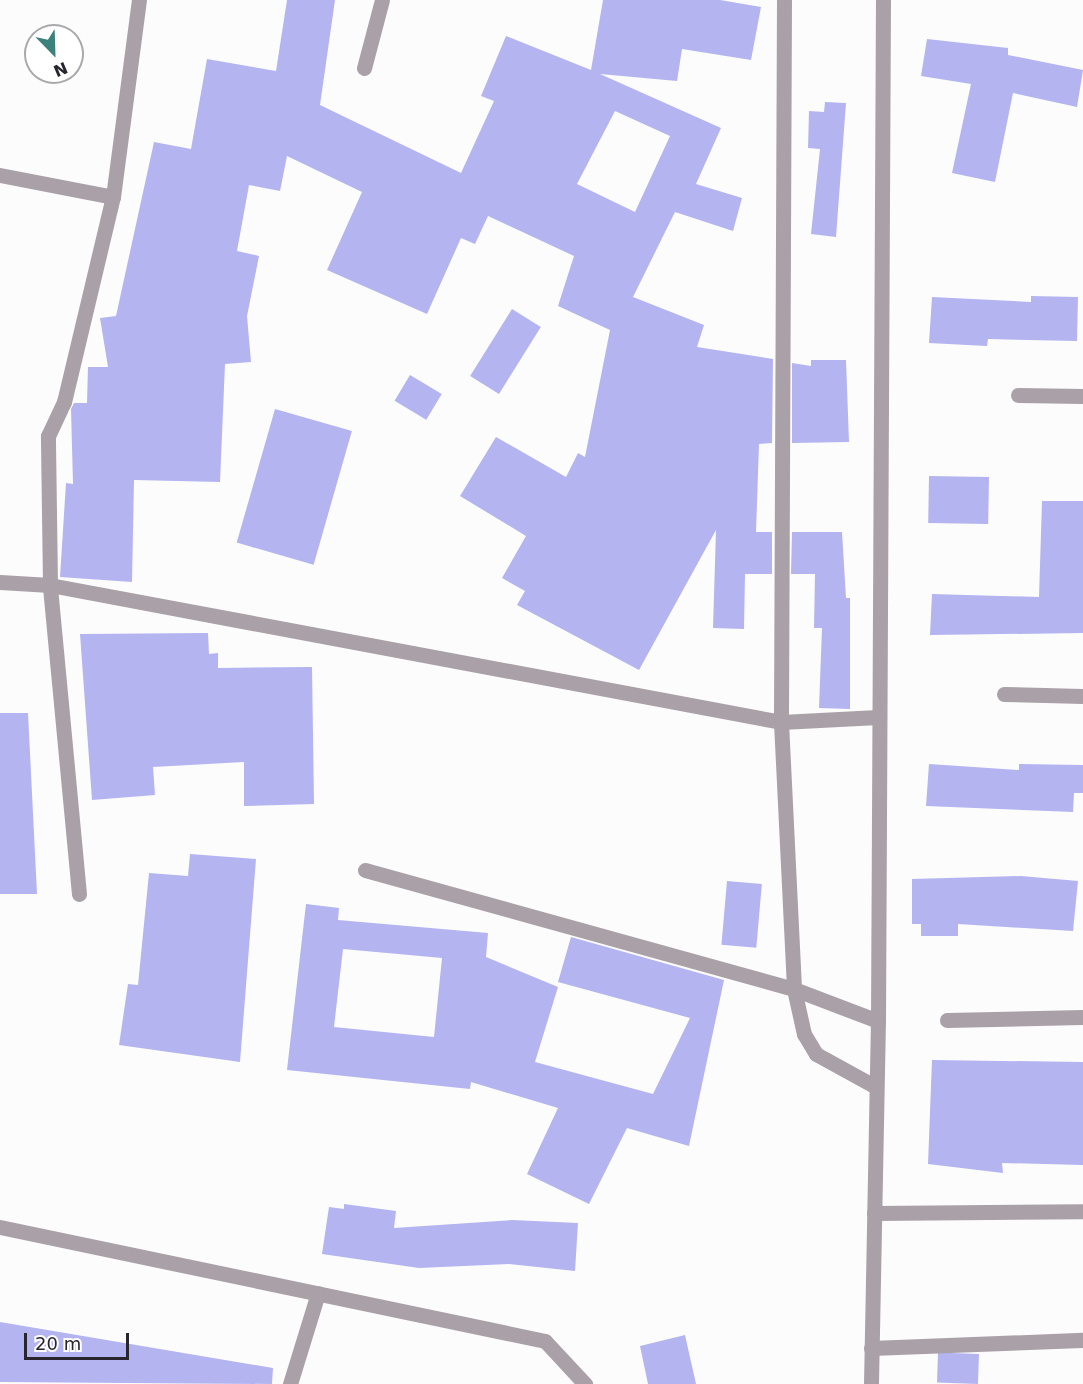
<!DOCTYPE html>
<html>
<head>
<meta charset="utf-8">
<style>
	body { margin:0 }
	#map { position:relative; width:1083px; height:1384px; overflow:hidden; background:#fcfcfc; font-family:"DejaVu Sans",sans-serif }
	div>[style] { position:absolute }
	.building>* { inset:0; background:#b3b4f0; transform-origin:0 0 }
	.service>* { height:15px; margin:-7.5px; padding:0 7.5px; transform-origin:7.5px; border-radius:7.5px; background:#aaa0a8 }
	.minor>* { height:15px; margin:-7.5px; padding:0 7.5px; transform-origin:7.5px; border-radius:7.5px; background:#aaa0a8 }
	span { translate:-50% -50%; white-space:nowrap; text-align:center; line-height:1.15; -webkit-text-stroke:4.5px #fff; paint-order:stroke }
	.north { position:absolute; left:24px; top:24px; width:60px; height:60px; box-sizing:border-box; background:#fff; border:2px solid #a9a8ab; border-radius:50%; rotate:157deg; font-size:16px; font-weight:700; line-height:24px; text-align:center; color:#29252e }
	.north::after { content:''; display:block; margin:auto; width:21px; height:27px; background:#3b827d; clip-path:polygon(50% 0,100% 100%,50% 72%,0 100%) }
	.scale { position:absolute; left:24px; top:1333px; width:105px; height:27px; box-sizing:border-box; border:3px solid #29252e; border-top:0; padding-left:8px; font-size:18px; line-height:21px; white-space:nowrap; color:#29252e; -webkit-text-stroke:4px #fff; paint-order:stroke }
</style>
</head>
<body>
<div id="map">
	<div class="building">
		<i style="clip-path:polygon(evenodd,287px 0,335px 0,320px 105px,461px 173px,494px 101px,481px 96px,506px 36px,591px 70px,603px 0,720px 0,761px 7px,751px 60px,682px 49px,677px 81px,600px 74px,721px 128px,696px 184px,742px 198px,733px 231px,675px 212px,633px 297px,704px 325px,697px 347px,773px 359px,772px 443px,759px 444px,756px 532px,772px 532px,772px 574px,745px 574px,744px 629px,713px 628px,716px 530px,639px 670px,517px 605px,525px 591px,502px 578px,526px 536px,460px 496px,496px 437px,566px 477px,578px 453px,585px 457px,610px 330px,558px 306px,574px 256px,488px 216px,475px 244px,461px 238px,427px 314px,327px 270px,362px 192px,287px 156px,280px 191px,249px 185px,237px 251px,259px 256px,247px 316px,251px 362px,225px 364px,220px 482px,134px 480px,132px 582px,60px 577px,66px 483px,73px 484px,71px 409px,74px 403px,87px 403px,88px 367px,108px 367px,100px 318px,116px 316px,154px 142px,191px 149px,207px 59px,276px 71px,287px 0,615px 111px,670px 136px,635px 212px,577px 184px,615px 111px)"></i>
		<i style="clip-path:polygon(927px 39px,1008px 48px,1008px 55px,1083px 70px,1077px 107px,1013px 93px,995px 182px,952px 173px,971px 84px,921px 76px)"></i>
		<i style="clip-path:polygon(825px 102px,846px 103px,836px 237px,811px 234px,820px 149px,808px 148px,809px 111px,824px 112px)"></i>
		<i style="clip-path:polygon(1031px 296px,1078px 297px,1077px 341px,988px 339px,987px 346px,929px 343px,932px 297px,1031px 302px)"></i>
		<i style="left:512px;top:309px;width:34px;height:79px;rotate:32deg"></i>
		<i style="clip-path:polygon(811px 360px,846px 360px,849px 442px,792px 443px,792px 363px,811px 366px)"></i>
		<i style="left:410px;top:375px;width:37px;height:30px;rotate:31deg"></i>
		<i style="left:275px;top:409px;width:80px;height:139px;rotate:16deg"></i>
		<i style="left:929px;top:476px;width:60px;height:47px;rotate:1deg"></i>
		<i style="clip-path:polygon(1042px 501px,1083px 501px,1083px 633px,930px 635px,932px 594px,1039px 597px)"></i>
		<i style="clip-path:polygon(792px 532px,842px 532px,846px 598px,850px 598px,850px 709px,819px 708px,822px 628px,814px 628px,815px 574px,791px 574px)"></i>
		<i style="clip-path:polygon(208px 633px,209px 654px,218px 653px,218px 668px,312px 667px,314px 804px,244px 806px,244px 762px,153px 767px,155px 795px,92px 800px,80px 634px)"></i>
		<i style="clip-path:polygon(0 713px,28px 713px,37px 894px,0 894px)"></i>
		<i style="clip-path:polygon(929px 764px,1019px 770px,1019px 764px,1083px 765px,1083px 793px,1074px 793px,1073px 812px,926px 806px)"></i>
		<i style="clip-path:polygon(190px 854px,256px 859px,240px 1062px,119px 1045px,128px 984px,138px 985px,149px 873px,188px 876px)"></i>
		<i style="clip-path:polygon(1021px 876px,1078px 881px,1073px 931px,958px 924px,958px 936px,921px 936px,921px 924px,912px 924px,912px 879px)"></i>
		<i style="left:727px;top:881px;width:35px;height:64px;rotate:5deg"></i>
		<i style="clip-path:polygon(evenodd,306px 904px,339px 908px,338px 920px,488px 933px,486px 957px,558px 987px,535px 1062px,653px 1094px,690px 1018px,558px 982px,571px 937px,724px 980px,689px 1146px,627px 1128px,589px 1204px,527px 1174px,558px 1108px,471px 1082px,470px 1089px,287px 1070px,306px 904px,343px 949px,442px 958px,434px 1037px,334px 1027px,343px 949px)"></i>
		<i style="clip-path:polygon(932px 1060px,1083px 1062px,1083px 1165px,1002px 1163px,1003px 1173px,928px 1164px)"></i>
		<i style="clip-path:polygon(344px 1204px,396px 1211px,394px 1228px,512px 1220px,578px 1223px,575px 1271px,509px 1264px,419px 1268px,322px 1254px,329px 1207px,344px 1209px)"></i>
		<i style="clip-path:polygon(0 1322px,273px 1368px,272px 1384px,0 1382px)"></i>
		<i style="clip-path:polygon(685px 1335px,696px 1384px,648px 1384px,640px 1346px)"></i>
		<i style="left:979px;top:1354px;width:30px;height:41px;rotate:92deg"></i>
	</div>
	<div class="service">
		<i style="left:290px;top:1384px;width:95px;rotate:-72.9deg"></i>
	</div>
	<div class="minor">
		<i style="left:784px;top:0;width:722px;rotate:90.24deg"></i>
		<i style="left:781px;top:722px;width:267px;rotate:87.2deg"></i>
		<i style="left:794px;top:989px;width:46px;rotate:77.5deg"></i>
		<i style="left:804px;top:1034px;width:23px;rotate:59deg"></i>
		<i style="left:816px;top:1054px;width:68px;rotate:28.8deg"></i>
		<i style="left:364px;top:68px;width:70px;rotate:-75.2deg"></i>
		<i style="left:0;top:175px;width:115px;rotate:11deg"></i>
		<i style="left:1018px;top:395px;width:65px;rotate:0.9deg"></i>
		<i style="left:0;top:582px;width:50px;rotate:3.4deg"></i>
		<i style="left:50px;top:585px;width:744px;rotate:10.61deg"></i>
		<i style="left:781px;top:722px;width:97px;rotate:-3deg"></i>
		<i style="left:1004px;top:694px;width:79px;rotate:1.5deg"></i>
		<i style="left:365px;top:870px;width:445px;rotate:15.5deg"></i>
		<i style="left:794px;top:989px;width:90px;rotate:20.9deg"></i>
		<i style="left:79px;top:894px;width:310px;rotate:-95.4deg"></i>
		<i style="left:50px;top:585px;width:149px;rotate:-90.8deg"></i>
		<i style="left:48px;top:436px;width:38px;rotate:-65deg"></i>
		<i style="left:64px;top:402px;width:211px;rotate:-76.6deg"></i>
		<i style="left:113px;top:197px;width:199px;rotate:-82.5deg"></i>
		<i style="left:947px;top:1020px;width:136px;rotate:-1.3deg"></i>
		<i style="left:874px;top:1213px;width:209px;rotate:-0.5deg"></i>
		<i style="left:0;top:1227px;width:557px;rotate:11.81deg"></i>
		<i style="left:545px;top:1341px;width:59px;rotate:47.1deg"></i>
		<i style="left:871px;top:1348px;width:212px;rotate:-2.2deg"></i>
		<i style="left:871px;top:1384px;width:363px;rotate:-88.9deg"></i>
		<i style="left:878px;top:1021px;width:1021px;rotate:-89.72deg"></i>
	</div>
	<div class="north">N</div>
	<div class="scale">20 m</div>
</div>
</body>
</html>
